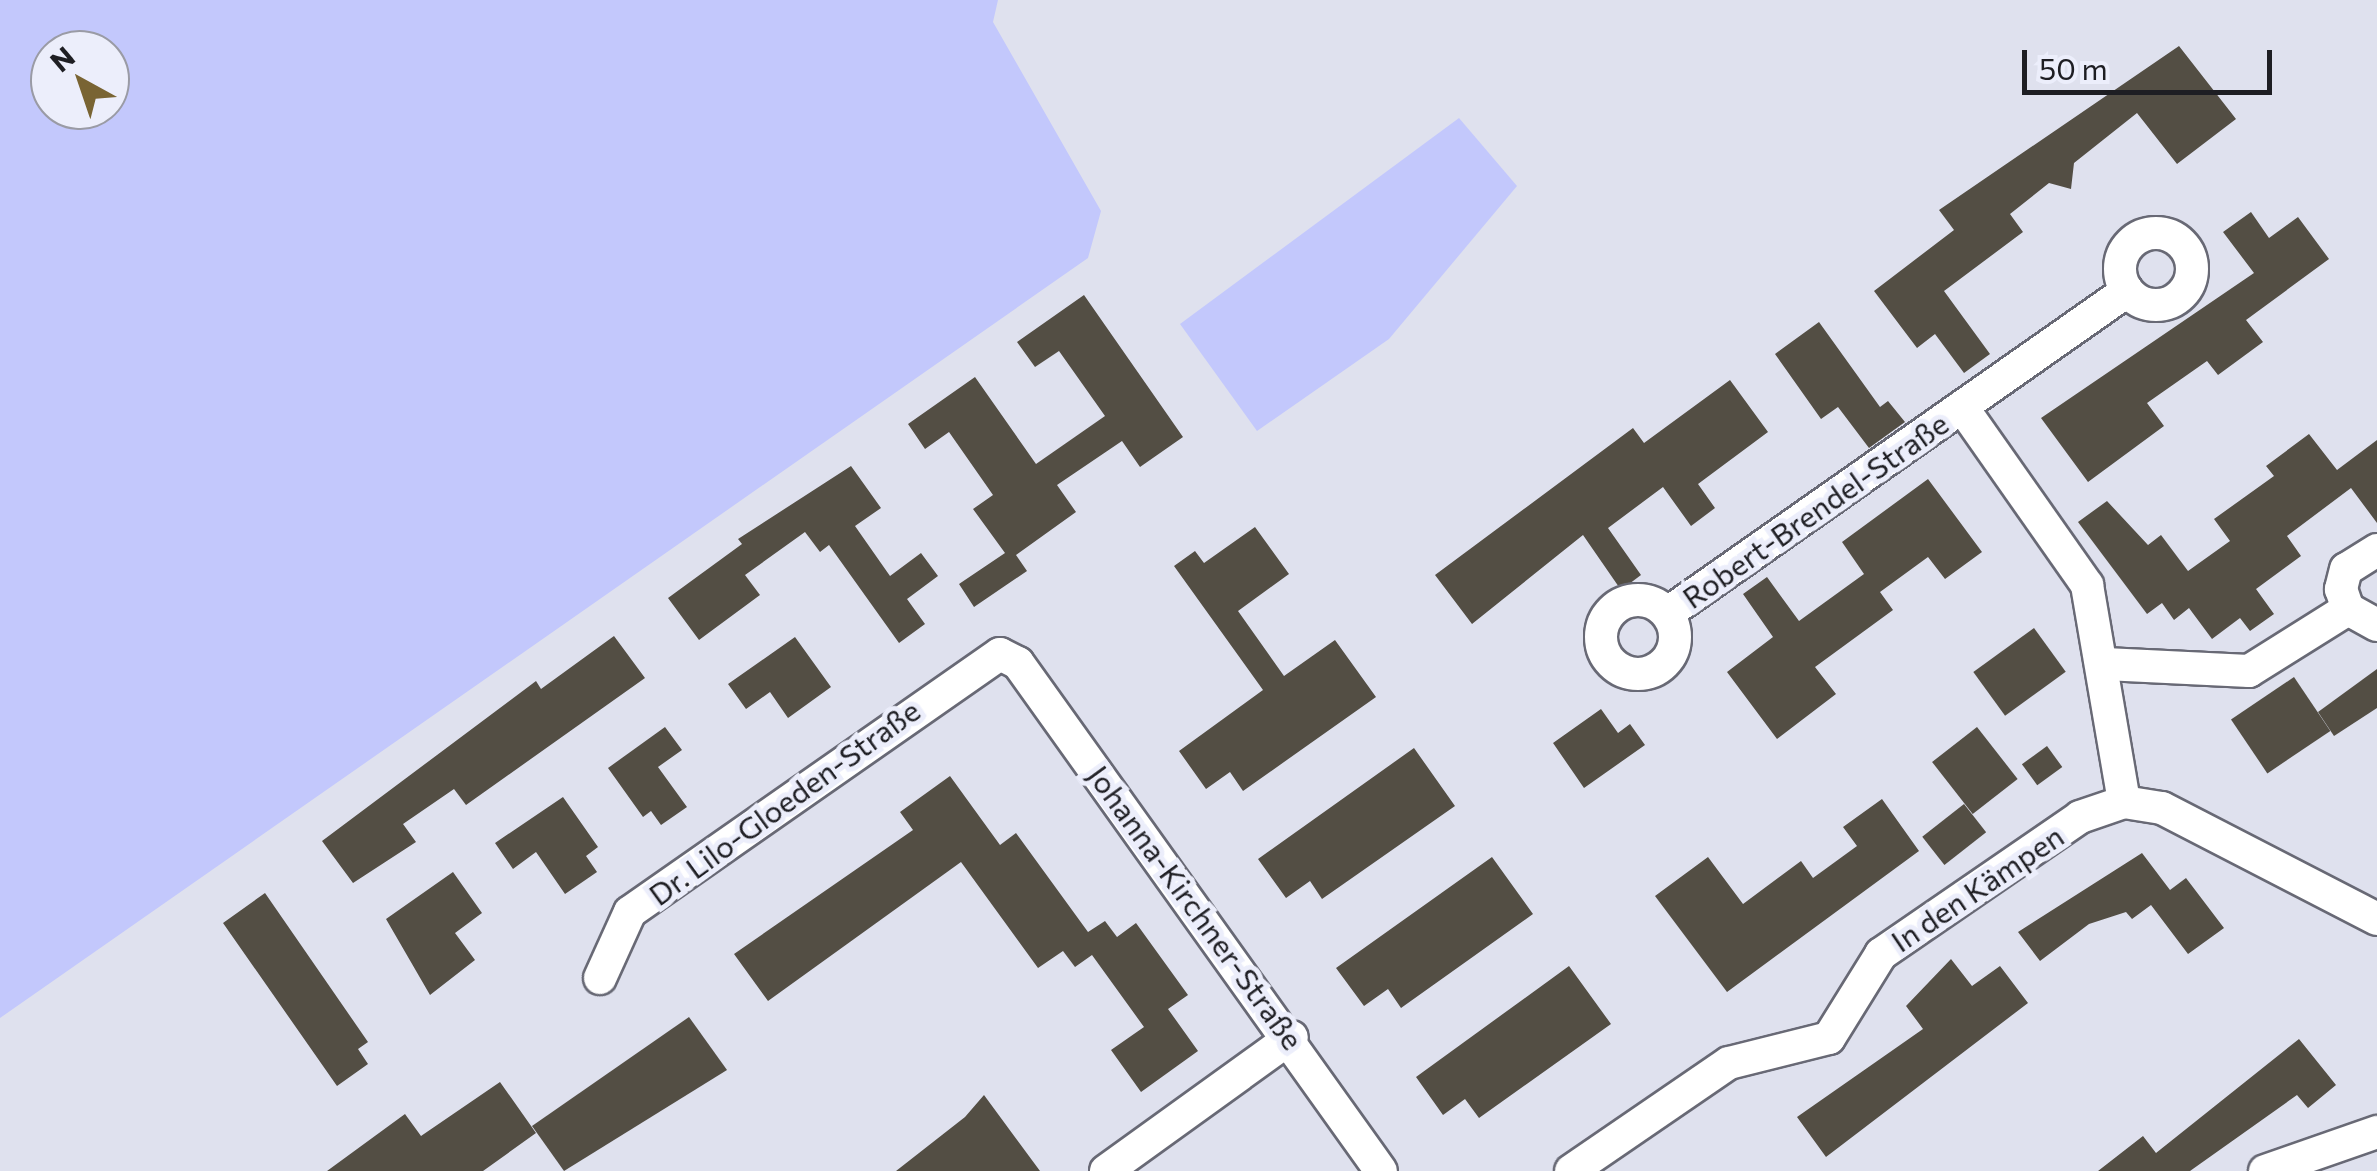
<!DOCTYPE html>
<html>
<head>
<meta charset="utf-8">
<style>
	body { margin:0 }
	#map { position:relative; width:2377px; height:1171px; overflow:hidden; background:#dfe1ee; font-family:Commissioner,sans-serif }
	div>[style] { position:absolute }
	.green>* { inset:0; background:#c3c8fc }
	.building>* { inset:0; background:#534e44; transform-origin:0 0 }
	.roads { filter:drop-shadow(2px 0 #686975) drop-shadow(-2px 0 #686975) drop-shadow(0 2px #686975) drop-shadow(0 -2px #686975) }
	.street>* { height:32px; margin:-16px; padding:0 16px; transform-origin:16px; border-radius:16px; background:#fff }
	.street>.ring { margin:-16px; padding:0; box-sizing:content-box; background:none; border:32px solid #fff; border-radius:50% }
	span { translate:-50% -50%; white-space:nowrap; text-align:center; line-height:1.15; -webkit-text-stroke:10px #eceefb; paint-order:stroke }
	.street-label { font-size:30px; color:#1e1e23 }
	.north { position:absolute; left:30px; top:30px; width:100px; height:100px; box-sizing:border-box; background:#eceefb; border:2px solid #9a9ba5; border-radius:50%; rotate:320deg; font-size:28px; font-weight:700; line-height:40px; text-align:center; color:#1e1e23 }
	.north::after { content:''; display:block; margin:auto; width:35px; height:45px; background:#796433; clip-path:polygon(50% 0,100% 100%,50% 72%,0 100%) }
	.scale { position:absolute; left:2022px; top:50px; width:250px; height:45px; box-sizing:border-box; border:5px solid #1e1e23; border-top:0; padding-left:12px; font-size:30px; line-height:35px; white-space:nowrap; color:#1e1e23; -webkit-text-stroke:8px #eceefb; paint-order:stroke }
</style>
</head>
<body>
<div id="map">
	<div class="green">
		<i style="clip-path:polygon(evenodd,0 0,998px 0,993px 22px,1101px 211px,1088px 258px,0 1018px,0 0,110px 50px,110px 110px,50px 110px,50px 50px,110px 50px)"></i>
		<i style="clip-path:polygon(1459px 118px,1517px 186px,1389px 339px,1257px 431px,1180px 324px)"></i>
	</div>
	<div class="building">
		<i style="clip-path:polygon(2179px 46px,2236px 119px,2177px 164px,2137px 113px,2074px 163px,2071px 189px,2049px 183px,2010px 214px,2023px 232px,1944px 291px,1990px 354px,1964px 373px,1935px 334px,1917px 348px,1874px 291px,1954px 230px,1939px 210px)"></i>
		<i style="clip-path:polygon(2251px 212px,2269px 238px,2298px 217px,2329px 259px,2246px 320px,2263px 342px,2218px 375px,2207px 361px,2147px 403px,2164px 426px,2088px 482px,2041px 418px,2254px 273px,2223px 232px)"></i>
		<i style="clip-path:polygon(1084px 295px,1183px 437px,1140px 467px,1122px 441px,1057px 485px,1076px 512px,1016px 555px,1027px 571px,974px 607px,959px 584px,1005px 553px,973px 509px,993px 495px,949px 432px,925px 449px,908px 424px,975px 377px,1036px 464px,1105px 416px,1059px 351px,1035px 367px,1017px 342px)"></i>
		<i style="clip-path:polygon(1819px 322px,1880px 407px,1888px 401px,1905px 422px,1869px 448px,1838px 407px,1821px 419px,1775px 354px)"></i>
		<i style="clip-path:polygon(1730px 380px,1768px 432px,1698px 484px,1715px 508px,1691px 526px,1663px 487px,1608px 528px,1641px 575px,1621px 590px,1583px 535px,1472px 624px,1435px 575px,1633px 428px,1644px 443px)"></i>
		<i style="clip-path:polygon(2309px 434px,2337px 470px,2377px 440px,2377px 523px,2351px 488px,2287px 536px,2301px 556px,2256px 589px,2274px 614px,2250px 631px,2240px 618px,2212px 639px,2189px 608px,2174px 620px,2162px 603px,2147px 614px,2078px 522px,2107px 501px,2148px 545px,2161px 535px,2188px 571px,2230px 541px,2214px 519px,2274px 476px,2266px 466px)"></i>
		<i style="clip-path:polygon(851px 466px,881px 508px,855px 526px,890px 576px,921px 553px,938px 576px,907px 599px,925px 624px,899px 643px,829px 545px,820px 552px,805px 532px,745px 575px,760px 595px,699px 640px,668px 598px,742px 544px,738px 539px)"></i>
		<i style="clip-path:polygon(1928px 479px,1982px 552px,1945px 579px,1928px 557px,1880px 592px,1893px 610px,1815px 667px,1836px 694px,1777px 739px,1727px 672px,1773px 637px,1743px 594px,1767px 577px,1799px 621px,1864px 574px,1842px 542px)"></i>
		<i style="clip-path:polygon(1255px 527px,1289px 574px,1238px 611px,1284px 676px,1335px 640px,1376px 697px,1243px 791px,1230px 772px,1206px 789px,1179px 751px,1263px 690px,1174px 566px,1195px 551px,1204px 563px)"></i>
		<i style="left:2034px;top:628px;width:54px;height:75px;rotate:54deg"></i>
		<i style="clip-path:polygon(614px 636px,645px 678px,466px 805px,454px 789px,403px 824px,416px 842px,353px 883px,322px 841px,536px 681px,541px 689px)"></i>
		<i style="clip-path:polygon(795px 637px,831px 687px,788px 718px,770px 692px,746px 709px,728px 684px)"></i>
		<i style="clip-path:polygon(2377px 669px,2377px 708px,2334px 736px,2318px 712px)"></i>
		<i style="left:2294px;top:677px;width:65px;height:76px;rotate:56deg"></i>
		<i style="clip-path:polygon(1601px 709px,1618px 733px,1630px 724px,1645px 745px,1584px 788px,1553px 743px)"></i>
		<i style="clip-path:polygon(665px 727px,682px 750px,658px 767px,687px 807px,661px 825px,651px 811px,643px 817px,608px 768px)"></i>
		<i style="left:1977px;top:727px;width:66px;height:57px;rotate:52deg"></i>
		<i style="left:2047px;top:746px;width:26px;height:31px;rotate:54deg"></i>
		<i style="clip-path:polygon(1414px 748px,1455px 806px,1322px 899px,1310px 881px,1286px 898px,1258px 859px)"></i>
		<i style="clip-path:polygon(950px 776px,1000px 845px,1016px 833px,1088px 932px,1105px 921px,1117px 937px,1136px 923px,1188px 995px,1168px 1009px,1198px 1051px,1141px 1092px,1111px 1050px,1144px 1027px,1092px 955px,1075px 967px,1063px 951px,1038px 968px,961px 862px,768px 1001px,734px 954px,913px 830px,900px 812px)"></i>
		<i style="clip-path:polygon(563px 797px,598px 847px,586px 856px,597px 872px,565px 894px,536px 852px,513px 869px,495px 843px)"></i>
		<i style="clip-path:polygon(1882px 799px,1919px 851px,1727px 992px,1655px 896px,1708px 857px,1743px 904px,1801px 861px,1813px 878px,1857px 846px,1843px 827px)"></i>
		<i style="left:1964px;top:804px;width:36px;height:53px;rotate:52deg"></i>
		<i style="clip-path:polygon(2142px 853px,2170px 890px,2186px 878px,2224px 928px,2188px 954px,2151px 905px,2132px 919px,2126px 912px,2089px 924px,2040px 961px,2018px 932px)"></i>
		<i style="clip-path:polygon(1492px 857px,1533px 914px,1401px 1008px,1388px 989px,1364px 1006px,1336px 968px)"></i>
		<i style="clip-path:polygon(453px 872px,482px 913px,455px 933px,475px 960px,430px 995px,386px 919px)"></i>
		<i style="clip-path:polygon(265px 893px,368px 1042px,358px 1049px,368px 1064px,337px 1086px,223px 923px)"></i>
		<i style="clip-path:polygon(1951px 959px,1972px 986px,2000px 966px,2028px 1003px,1826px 1157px,1797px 1117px,1923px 1029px,1906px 1006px)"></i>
		<i style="clip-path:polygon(1569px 966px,1611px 1024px,1479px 1118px,1465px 1099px,1443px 1115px,1416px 1077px)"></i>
		<i style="clip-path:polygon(689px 1017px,727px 1070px,564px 1171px,532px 1126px)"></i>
		<i style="clip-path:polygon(2299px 1039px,2336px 1085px,2308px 1108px,2297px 1095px,2190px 1171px,2098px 1171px,2143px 1136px,2156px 1153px)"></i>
		<i style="clip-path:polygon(500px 1082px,536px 1133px,483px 1171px,327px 1171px,405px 1114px,421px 1136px)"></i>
		<i style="clip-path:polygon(984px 1095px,1040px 1171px,896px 1171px,965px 1117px)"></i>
	</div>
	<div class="roads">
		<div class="street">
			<i class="ring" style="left:2120px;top:233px;width:40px;height:40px"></i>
			<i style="left:1962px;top:407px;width:218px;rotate:54.9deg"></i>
			<i style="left:2087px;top:585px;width:220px;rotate:80.3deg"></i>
			<i style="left:2377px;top:550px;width:36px;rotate:148deg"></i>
			<i style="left:2346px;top:569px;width:21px;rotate:104deg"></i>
			<i style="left:2341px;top:589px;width:21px;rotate:71deg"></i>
			<i style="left:2348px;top:609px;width:33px;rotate:29deg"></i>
			<i class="ring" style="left:1601px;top:600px;width:42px;height:42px"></i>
			<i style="left:1668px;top:613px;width:561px;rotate:-35.05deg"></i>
			<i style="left:2105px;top:664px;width:144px;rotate:2.8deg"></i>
			<i style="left:2249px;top:671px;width:117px;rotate:-32.1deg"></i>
			<i style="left:600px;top:978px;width:72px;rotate:-65.6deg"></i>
			<i style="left:630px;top:912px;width:451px;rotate:-34.9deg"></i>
			<i style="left:1000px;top:654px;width:20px;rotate:27deg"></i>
			<i style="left:1018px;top:663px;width:624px;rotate:54.45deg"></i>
			<i style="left:1106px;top:1171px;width:229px;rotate:-35.8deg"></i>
			<i style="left:1571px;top:1171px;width:191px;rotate:-34.4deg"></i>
			<i style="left:1729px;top:1063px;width:103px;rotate:-14deg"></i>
			<i style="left:1829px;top:1038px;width:99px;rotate:-58.2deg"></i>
			<i style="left:1881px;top:954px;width:242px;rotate:-34.5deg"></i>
			<i style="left:2080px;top:817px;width:46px;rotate:-18.8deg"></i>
			<i style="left:2124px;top:802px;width:38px;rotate:9deg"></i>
			<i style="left:2162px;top:808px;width:242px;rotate:27.3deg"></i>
			<i style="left:2265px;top:1171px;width:119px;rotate:-19.2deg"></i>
		</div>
	</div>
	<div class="street-label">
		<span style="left:1815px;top:510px;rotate:-35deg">Robert-Brendel-Straße</span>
		<span style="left:784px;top:802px;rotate:-36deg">Dr. Lilo-Gloeden-Straße</span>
		<span style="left:1977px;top:888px;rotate:-34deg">In den Kämpen</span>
		<span style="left:1196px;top:907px;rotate:54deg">Johanna-Kirchner-Straße</span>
	</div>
	<div class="north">N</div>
	<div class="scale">50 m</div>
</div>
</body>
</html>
